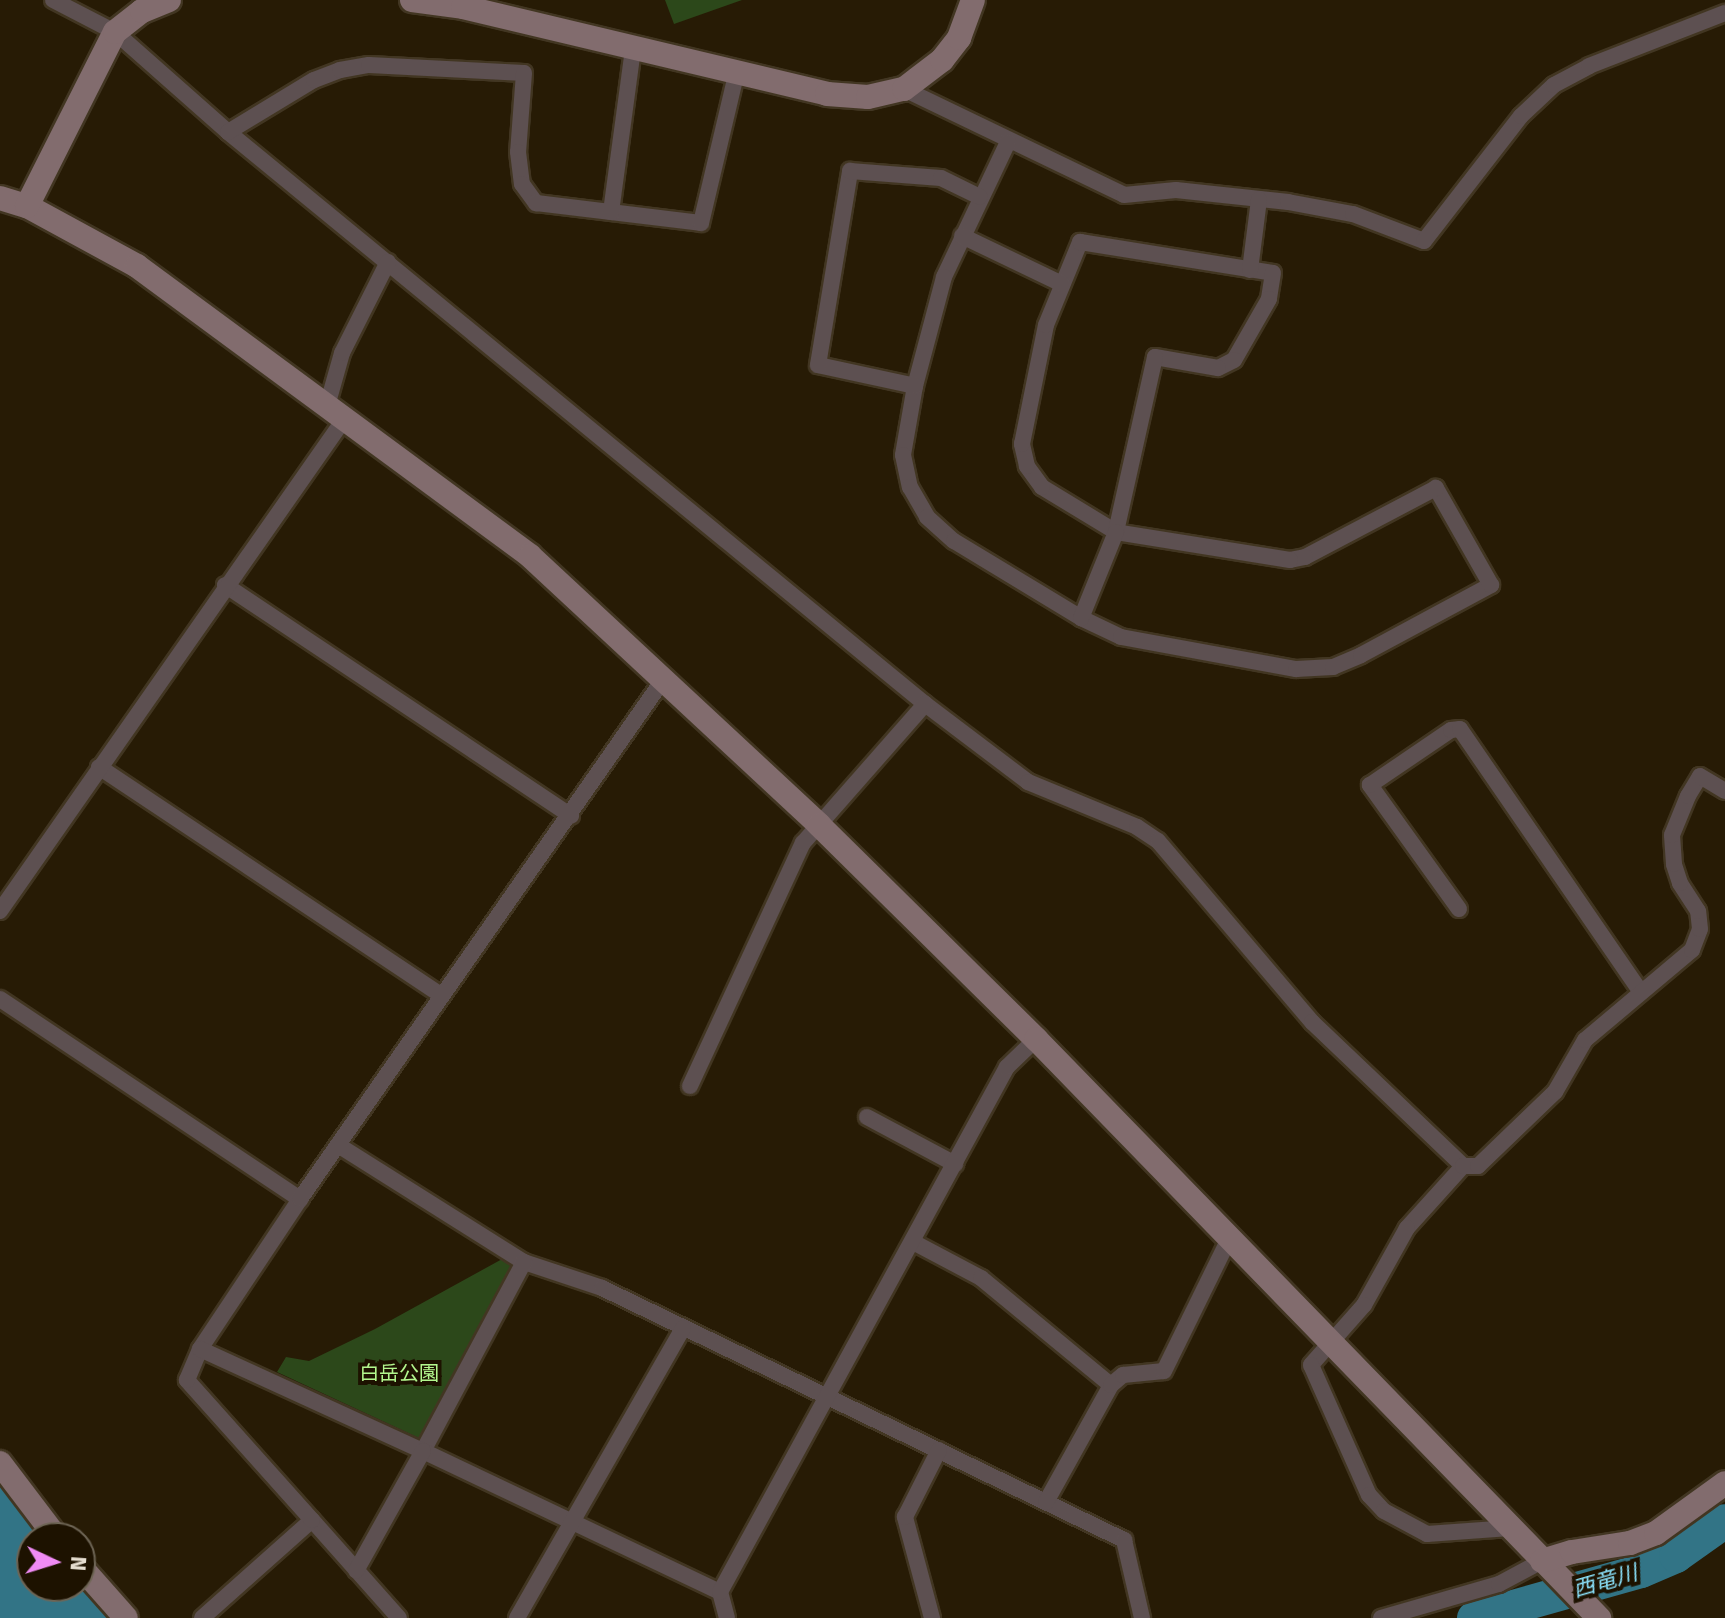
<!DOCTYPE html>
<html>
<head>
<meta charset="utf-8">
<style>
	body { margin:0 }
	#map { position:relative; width:1725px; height:1618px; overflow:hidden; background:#271b05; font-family:"Fira Sans","Noto Sans JP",sans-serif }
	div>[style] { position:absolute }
	.green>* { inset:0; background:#2c481a }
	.water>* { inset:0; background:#327486 }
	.river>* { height:34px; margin:-17px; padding:0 17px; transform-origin:17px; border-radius:17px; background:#327486 }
	.roads { filter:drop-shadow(2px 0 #423622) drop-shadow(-2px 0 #423622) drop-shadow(0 2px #423622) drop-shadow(0 -2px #423622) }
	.street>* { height:16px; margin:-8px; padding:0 8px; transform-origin:8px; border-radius:8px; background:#5d5051 }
	.secondary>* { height:24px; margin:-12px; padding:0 12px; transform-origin:12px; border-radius:12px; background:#826c6e }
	span { translate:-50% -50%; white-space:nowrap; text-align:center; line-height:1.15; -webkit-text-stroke:8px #1d1200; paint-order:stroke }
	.park-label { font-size:20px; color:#b3f68d }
	.water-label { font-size:22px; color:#8ae1fa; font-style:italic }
	.north { position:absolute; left:16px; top:1522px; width:80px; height:80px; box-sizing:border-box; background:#1d1200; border:2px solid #6d6454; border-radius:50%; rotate:94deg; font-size:22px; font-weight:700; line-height:32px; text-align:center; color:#e6ded1 }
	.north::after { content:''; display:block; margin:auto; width:28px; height:36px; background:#f08bf5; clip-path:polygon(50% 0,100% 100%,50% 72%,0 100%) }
</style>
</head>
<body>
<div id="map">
	<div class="green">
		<i style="clip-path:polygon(665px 0,742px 0,674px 24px)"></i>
		<i style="clip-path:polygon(504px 1258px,512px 1266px,421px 1439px,277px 1372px,286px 1357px,309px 1361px,375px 1329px)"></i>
	</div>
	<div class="water">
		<i style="clip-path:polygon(0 1482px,48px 1538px,32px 1538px,32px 1586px,80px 1586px,80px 1576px,116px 1618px,0 1618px)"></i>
	</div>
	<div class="river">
		<i style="left:1474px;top:1618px;width:173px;rotate:-15.7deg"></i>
		<i style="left:1641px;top:1571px;width:38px;rotate:-23deg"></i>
		<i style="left:1676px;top:1556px;width:60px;rotate:-35.5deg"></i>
	</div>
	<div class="roads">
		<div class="street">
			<i style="left:53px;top:0;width:70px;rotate:27.3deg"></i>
			<i style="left:115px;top:32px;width:151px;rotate:41.5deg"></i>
			<i style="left:228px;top:132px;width:902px;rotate:39.37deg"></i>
			<i style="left:925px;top:704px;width:129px;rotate:37.1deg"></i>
			<i style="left:1028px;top:782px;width:118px;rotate:22.4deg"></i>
			<i style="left:1137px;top:827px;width:25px;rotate:34deg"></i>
			<i style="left:1158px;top:841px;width:238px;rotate:49.6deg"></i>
			<i style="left:1312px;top:1022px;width:209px;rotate:43.6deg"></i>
			<i style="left:1463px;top:1166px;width:84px;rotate:132.1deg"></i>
			<i style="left:1407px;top:1228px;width:88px;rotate:119.2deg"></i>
			<i style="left:1364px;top:1305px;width:80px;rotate:131.5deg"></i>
			<i style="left:1311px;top:1365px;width:142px;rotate:66deg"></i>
			<i style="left:1369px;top:1495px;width:22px;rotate:47deg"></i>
			<i style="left:1384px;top:1511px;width:49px;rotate:28.1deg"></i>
			<i style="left:1427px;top:1534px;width:83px;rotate:-4.1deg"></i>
			<i style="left:904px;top:89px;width:244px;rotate:25.7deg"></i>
			<i style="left:1124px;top:195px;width:52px;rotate:-5.5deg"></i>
			<i style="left:1176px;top:190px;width:113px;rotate:6.1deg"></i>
			<i style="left:1288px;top:202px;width:66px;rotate:10.5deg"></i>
			<i style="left:1353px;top:214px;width:76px;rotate:20.8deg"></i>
			<i style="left:1424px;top:241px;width:158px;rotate:-52.2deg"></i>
			<i style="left:1521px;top:116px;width:45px;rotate:-43.2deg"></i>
			<i style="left:1554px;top:85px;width:40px;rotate:-28deg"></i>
			<i style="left:1589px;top:66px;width:146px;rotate:-21.3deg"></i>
			<i style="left:228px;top:132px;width:100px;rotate:-31.2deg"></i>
			<i style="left:314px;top:80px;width:28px;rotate:-21deg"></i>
			<i style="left:340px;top:70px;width:29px;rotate:-10deg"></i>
			<i style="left:369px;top:65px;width:155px;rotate:3deg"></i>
			<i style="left:524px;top:73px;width:79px;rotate:94.3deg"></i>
			<i style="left:518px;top:152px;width:32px;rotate:83deg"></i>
			<i style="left:522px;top:184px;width:24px;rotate:54deg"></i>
			<i style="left:536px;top:203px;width:166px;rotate:6.9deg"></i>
			<i style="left:701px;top:223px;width:152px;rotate:-76.7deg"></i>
			<i style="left:1008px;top:142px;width:149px;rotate:115.4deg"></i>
			<i style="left:944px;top:277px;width:113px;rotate:104.9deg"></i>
			<i style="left:915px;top:386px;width:70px;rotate:99.9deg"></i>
			<i style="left:903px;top:455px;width:33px;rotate:78deg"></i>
			<i style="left:910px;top:487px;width:34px;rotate:60deg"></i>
			<i style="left:927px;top:517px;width:36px;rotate:42deg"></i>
			<i style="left:954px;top:541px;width:149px;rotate:31.2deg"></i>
			<i style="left:1081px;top:618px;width:44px;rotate:25.4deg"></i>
			<i style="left:1121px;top:637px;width:178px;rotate:10.4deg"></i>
			<i style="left:1296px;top:669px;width:37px;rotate:-3deg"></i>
			<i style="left:1333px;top:667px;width:30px;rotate:-23deg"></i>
			<i style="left:1361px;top:655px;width:148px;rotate:-28.3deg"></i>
			<i style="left:1491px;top:585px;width:112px;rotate:-119.6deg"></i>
			<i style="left:1436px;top:488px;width:148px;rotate:152.2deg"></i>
			<i style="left:1305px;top:557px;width:15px;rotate:169deg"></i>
			<i style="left:1290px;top:560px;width:176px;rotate:-170.9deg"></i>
			<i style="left:1116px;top:532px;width:87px;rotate:-148.7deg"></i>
			<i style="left:1042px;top:487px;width:26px;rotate:-126deg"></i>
			<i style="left:1027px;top:466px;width:23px;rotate:-103deg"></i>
			<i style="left:1022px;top:444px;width:121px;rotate:-78.6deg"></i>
			<i style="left:1046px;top:325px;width:90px;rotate:-67.7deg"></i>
			<i style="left:1080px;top:242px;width:195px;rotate:9.1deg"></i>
			<i style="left:1273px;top:273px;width:26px;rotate:99deg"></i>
			<i style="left:1269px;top:299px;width:70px;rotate:119.8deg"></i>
			<i style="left:1234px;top:360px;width:18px;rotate:153deg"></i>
			<i style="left:1218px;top:368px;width:64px;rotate:-170.1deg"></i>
			<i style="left:1155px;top:357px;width:179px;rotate:102.6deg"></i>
			<i style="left:1116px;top:532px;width:93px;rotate:112.1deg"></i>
			<i style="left:611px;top:212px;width:163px;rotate:-82.3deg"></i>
			<i style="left:962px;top:236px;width:111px;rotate:25.6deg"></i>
			<i style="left:1250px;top:270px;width:71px;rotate:-82.7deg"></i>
			<i style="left:915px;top:386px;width:99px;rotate:-167.8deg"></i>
			<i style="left:818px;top:365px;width:197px;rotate:-80.6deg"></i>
			<i style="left:850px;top:171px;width:91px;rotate:4.4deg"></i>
			<i style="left:941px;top:178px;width:43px;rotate:26deg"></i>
			<i style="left:327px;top:406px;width:55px;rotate:-74.2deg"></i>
			<i style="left:342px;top:353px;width:102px;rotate:-63.2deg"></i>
			<i style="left:225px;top:585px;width:416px;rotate:33.7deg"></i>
			<i style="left:99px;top:767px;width:412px;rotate:33.7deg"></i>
			<i style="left:1459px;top:909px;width:153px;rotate:-125.7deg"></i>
			<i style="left:1370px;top:785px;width:98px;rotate:-34.2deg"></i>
			<i style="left:1451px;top:730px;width:9px;rotate:-6deg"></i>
			<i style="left:1460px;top:729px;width:318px;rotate:55.5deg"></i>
			<i style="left:0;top:911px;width:602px;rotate:-55.02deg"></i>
			<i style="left:0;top:999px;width:361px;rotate:33.7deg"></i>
			<i style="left:690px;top:1086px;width:268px;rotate:-65.1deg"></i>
			<i style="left:803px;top:843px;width:185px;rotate:-48.7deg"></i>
			<i style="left:867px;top:1117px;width:100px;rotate:28.1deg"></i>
			<i style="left:338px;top:1145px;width:220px;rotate:32.2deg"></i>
			<i style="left:524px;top:1262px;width:82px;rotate:18.4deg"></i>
			<i style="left:602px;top:1288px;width:580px;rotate:25.77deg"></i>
			<i style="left:1124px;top:1540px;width:80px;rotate:77deg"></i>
			<i style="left:1463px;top:1166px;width:15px"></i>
			<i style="left:1478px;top:1166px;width:107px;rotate:-43.9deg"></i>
			<i style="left:1555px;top:1092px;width:60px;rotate:-60deg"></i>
			<i style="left:1585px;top:1040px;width:140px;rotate:-40.1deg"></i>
			<i style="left:1692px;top:950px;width:22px;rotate:-69deg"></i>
			<i style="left:1700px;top:929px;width:18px;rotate:-96deg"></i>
			<i style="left:1698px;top:911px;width:33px;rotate:-123deg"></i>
			<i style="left:1680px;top:883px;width:20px;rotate:-108deg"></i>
			<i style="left:1674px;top:864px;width:29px;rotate:-94deg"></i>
			<i style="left:1672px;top:835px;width:42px;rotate:-67.7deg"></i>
			<i style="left:1688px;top:796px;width:23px;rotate:-59deg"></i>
			<i style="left:1700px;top:776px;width:29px;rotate:31deg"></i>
			<i style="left:913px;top:1242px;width:77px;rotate:27.9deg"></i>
			<i style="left:981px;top:1278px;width:168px;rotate:39.5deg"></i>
			<i style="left:524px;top:1262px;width:214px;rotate:118.1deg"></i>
			<i style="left:423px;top:1451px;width:329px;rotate:25.4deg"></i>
			<i style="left:200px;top:1349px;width:180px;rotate:-56.3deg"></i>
			<i style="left:300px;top:1199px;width:633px;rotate:-55.03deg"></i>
			<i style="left:1046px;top:1502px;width:134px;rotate:-60.9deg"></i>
			<i style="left:1111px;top:1385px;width:16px;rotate:-40deg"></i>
			<i style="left:1123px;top:1375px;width:41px;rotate:-5.6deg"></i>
			<i style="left:1164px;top:1371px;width:149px;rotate:-63.8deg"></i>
			<i style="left:312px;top:1520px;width:131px;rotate:48.4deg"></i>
			<i style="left:202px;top:1618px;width:147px;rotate:-41.7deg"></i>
			<i style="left:312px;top:1520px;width:188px;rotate:-131.8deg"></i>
			<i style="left:187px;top:1380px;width:34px;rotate:-67deg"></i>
			<i style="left:200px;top:1349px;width:245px;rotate:24.6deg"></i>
			<i style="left:423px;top:1451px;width:137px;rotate:119.2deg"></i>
			<i style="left:517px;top:1618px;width:334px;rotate:-60.2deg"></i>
			<i style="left:727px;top:1618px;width:27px;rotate:-105deg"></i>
			<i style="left:720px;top:1592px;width:598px;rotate:-61.34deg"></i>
			<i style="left:1007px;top:1067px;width:40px;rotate:-44deg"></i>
			<i style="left:932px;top:1618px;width:105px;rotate:-105deg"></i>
			<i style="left:905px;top:1517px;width:75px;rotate:-63.1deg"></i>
			<i style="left:1381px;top:1618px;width:123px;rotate:-16.1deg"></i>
			<i style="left:1499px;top:1584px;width:49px;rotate:-28.1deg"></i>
		</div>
		<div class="secondary">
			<i style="left:412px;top:0;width:51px;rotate:7.8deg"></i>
			<i style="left:463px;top:7px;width:374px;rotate:13.4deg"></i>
			<i style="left:827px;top:94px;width:41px;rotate:4.2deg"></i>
			<i style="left:868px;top:97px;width:37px;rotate:-13deg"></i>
			<i style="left:904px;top:89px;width:48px;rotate:-37.3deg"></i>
			<i style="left:942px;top:60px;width:28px;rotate:-52deg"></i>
			<i style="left:959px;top:38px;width:40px;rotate:-69.8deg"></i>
			<i style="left:0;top:198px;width:28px;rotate:17deg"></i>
			<i style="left:27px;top:206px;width:125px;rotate:28.6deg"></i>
			<i style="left:137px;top:266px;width:488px;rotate:36.4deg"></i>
			<i style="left:530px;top:556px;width:395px;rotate:42.9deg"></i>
			<i style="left:819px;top:825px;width:305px;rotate:44.6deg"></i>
			<i style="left:1036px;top:1039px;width:808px;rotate:45.8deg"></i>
			<i style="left:27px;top:206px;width:195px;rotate:-63.2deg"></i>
			<i style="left:115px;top:32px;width:34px;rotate:-38deg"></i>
			<i style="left:142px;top:11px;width:29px;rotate:-22deg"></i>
			<i style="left:0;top:1463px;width:94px;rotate:52.8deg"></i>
			<i style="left:1542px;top:1561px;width:31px;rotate:-17deg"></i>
			<i style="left:1572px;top:1552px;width:59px;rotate:-8.8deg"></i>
			<i style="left:1630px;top:1543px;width:28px;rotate:-21deg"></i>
			<i style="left:1656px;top:1533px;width:85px;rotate:-35.9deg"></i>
			<i style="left:80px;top:1566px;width:69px;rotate:48.5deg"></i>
		</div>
	</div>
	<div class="park-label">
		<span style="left:399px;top:1373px">白岳公園</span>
	</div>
	<div class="water-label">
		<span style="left:1605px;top:1581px;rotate:-16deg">西竜川</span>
	</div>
	<div class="north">N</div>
</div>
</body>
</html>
